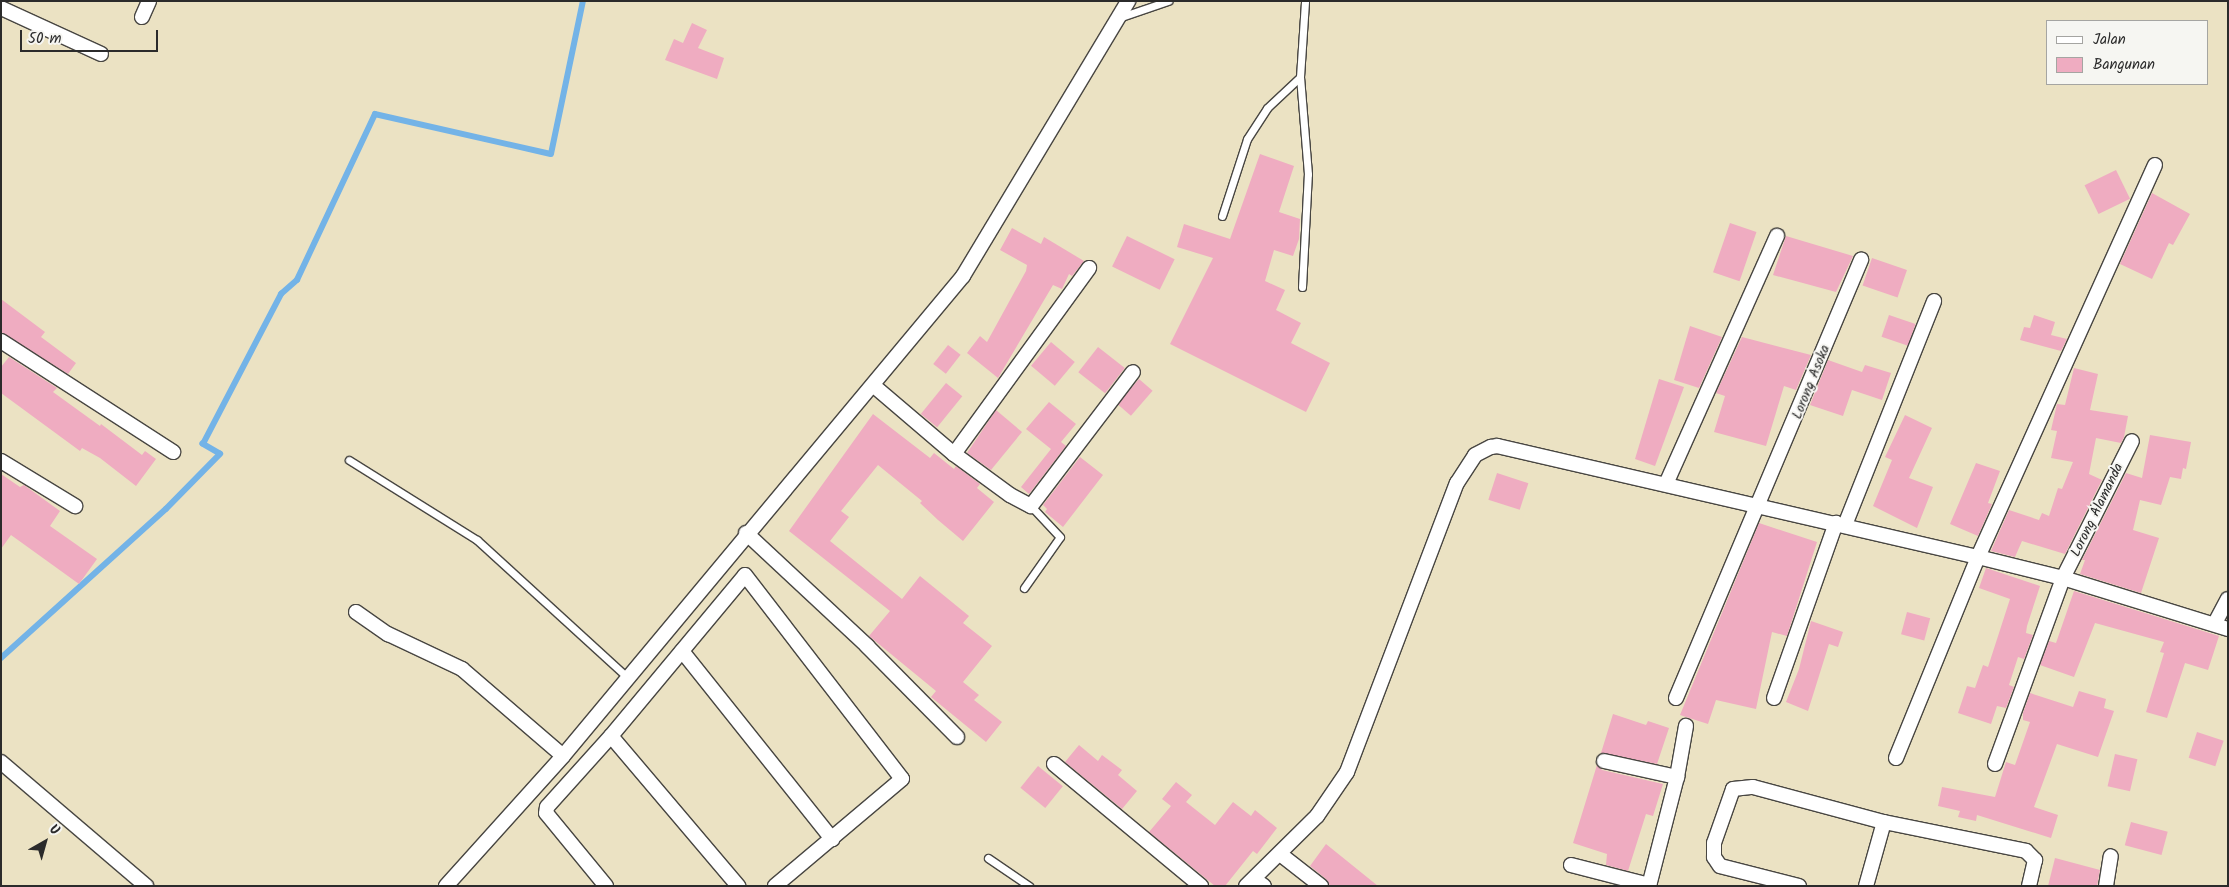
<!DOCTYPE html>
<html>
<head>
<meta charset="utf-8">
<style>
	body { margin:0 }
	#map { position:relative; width:2229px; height:887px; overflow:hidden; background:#ebe2c3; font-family:Kalam,sans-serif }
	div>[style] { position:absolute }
	.stream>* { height:5.5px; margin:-2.75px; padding:0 2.75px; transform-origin:2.75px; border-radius:2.75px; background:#73b3e7 }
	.building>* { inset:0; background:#efacc1; transform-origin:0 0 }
	.roads { filter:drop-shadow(1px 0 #484642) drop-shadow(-1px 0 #484642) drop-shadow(0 1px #484642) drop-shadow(0 -1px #484642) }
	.service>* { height:7px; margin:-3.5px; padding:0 3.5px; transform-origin:3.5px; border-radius:3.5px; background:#fff }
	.minor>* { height:14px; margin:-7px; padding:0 7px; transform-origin:7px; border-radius:7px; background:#fff }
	span { translate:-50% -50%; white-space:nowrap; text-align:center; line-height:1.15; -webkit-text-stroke:4px #f6f6f2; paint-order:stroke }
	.street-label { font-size:14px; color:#2b2b2b }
	.frame { position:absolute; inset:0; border:2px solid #2b2b2b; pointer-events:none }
	.legend { position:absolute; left:2046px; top:20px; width:162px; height:65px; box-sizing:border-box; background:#f6f6f2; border:1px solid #a5a5a2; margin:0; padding:6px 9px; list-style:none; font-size:15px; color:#2b2b2b }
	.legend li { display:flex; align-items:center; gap:10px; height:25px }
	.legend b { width:25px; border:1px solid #a5a5a2 }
	.north { position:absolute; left:20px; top:817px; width:50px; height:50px; -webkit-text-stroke:4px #f6f6f2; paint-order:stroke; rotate:38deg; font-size:14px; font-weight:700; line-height:20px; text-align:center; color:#2b2b2b }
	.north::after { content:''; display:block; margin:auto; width:18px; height:22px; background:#2b2b2b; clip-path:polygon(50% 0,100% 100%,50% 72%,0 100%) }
	.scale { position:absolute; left:20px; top:30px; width:138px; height:22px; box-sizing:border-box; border:2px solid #2b2b2b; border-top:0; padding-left:6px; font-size:15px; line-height:18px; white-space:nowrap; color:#2b2b2b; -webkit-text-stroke:4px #f6f6f2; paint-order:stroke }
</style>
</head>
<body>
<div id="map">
	<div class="stream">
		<i style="left:1px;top:658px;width:222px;rotate:-42.1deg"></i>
		<i style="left:166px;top:509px;width:77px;rotate:-45.5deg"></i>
		<i style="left:220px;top:454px;width:20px;rotate:-150deg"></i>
		<i style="left:203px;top:444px;width:169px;rotate:-62.5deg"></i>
		<i style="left:281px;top:294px;width:21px;rotate:-41deg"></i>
		<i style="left:297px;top:280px;width:183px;rotate:-64.8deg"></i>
		<i style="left:375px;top:114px;width:180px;rotate:12.8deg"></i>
		<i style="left:551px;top:154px;width:156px;rotate:-78.2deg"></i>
	</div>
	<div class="building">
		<i style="clip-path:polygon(692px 23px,707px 30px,698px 48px,724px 58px,717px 79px,665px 60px,674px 39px,683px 43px)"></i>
		<i style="clip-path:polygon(1260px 154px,1294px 166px,1279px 212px,1300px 219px,1299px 239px,1293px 256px,1274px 250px,1265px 281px,1285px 290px,1276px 310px,1301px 323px,1291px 343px,1330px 363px,1306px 412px,1170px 344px,1213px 258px,1177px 247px,1184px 224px,1230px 239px)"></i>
		<i style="left:2116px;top:170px;width:32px;height:35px;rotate:64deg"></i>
		<i style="clip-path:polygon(2152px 193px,2190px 214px,2173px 245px,2169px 243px,2152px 279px,2120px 264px)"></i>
		<i style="left:1730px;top:223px;width:28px;height:52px;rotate:19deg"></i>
		<i style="clip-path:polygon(1012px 228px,1041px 244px,1044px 237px,1084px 261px,1072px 276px,1069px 274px,1062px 289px,1053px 285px,998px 378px,967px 353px,980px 336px,987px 342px,1026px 271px,1027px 265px,1000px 250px)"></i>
		<i style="left:1127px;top:236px;width:53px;height:34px;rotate:26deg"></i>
		<i style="clip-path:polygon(1786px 236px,1853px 256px,1836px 292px,1773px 275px)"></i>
		<i style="left:1872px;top:258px;width:37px;height:29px;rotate:19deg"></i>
		<i style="clip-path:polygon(1px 299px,45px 332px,41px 337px,76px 363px,68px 374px,1px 332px)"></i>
		<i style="left:1889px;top:315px;width:28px;height:23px;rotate:19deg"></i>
		<i style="clip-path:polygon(2034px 315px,2055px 322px,2051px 335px,2067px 339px,2061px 351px,2020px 340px,2024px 327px,2030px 328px)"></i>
		<i style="clip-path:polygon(1690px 326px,1722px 337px,1699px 388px,1674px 380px)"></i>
		<i style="clip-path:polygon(1742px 337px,1811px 355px,1796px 390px,1784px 386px,1766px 446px,1714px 432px,1725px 396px,1716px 393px)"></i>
		<i style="left:1051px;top:342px;width:31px;height:31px;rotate:40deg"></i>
		<i style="left:948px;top:345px;width:16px;height:24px;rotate:38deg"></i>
		<i style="left:1098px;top:347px;width:34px;height:32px;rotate:38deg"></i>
		<i style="clip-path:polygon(9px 357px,57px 388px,53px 392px,100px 426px,101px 424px,142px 455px,145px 451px,156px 459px,136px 486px,100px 458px,82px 448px,80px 451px,1px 393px,1px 367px)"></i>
		<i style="clip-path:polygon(1828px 360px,1862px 372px,1865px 365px,1891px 373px,1882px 400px,1852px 390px,1843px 416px,1810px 405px)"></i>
		<i style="clip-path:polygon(2074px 368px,2098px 374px,2090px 410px,2128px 416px,2124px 437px,2121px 443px,2096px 438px,2089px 474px,2102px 480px,2065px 554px,2022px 541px,2015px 557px,1991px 551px,2009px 510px,2039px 520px,2042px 513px,2049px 516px,2058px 488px,2062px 489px,2073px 462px,2051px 458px,2057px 431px,2051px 430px,2057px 404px,2065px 405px)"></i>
		<i style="left:1139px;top:379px;width:18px;height:33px;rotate:41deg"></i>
		<i style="clip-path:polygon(1659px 379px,1684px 387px,1655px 466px,1635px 459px)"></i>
		<i style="left:946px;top:383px;width:21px;height:40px;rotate:39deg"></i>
		<i style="clip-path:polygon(1049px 402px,1076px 424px,1061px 442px,1066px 446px,1029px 494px,1021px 487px,1051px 449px,1026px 429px)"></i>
		<i style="clip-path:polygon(996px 410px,1022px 432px,991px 470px,967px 453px)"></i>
		<i style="clip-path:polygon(873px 414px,930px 458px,934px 453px,954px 469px,956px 466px,980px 484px,977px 488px,994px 502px,963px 541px,938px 520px,920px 503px,922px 501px,878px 465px,841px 511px,849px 517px,830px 541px,902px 599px,920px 576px,969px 616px,963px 623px,992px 646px,963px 682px,979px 695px,974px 700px,1002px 722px,986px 742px,931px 697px,936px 691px,869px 636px,890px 611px,789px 531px)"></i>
		<i style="clip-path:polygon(1905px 415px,1932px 428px,1909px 478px,1933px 487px,1917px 528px,1873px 506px,1892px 460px,1885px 457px)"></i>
		<i style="clip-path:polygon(2150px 435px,2191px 442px,2186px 469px,2183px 468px,2181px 479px,2170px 477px,2161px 505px,2140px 500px,2133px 530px,2159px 538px,2141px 593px,2080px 574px,2085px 560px,2082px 560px,2126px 473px,2142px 478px)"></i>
		<i style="clip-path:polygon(1080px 457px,1103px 475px,1063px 527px,1045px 512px,1047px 509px,1043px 505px)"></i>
		<i style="clip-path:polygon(1976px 463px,2000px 471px,1988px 503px,1992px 504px,1978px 536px,1950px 524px)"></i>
		<i style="left:1497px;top:473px;width:33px;height:28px;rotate:18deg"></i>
		<i style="clip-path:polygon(1px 474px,20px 487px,24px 485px,60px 511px,50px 526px,97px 559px,79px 584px,11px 535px,1px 549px)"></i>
		<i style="clip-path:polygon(1759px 523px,1817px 542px,1787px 636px,1772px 632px,1756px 709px,1716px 700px,1708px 724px,1680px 715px)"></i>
		<i style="clip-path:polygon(1986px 568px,2040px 586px,2027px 626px,2026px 633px,2033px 635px,2024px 659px,2018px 657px,2009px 685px,2014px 687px,2006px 708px,1997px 706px,1991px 724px,1958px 713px,1967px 686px,1975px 688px,1983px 665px,1988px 667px,2010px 599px,1979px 588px)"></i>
		<i style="clip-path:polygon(2074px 591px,2219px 636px,2208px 670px,2185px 663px,2167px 718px,2146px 712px,2164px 653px,2160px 652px,2164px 642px,2095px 623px,2074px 677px,2040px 665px,2049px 641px,2056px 643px)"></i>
		<i style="left:1907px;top:612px;width:24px;height:23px;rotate:15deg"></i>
		<i style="clip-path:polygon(1811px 621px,1843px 632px,1838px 647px,1829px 644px,1808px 711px,1786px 702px,1799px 669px)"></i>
		<i style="clip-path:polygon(2079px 691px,2106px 699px,2104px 708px,2114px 711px,2098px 757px,2057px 744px,2034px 807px,2058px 815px,2051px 838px,1977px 815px,1976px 821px,1958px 817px,1960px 811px,1938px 806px,1942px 787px,1995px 797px,2006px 762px,2015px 765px,2030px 722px,2023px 720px,2023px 713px,2030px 693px,2073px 707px)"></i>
		<i style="clip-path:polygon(1613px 714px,1646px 725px,1648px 721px,1669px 728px,1657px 764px,1601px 753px)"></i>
		<i style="left:2197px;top:732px;width:28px;height:27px;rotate:18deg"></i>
		<i style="clip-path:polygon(1079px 745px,1098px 761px,1102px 755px,1122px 770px,1118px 775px,1137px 791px,1122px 809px,1065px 762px)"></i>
		<i style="left:2115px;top:754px;width:23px;height:33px;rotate:13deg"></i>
		<i style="clip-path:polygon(1597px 765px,1602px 770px,1663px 784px,1653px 816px,1646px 814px,1628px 871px,1606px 865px,1607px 854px,1573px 843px)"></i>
		<i style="left:1038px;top:766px;width:32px;height:28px;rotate:39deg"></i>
		<i style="clip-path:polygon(1176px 782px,1192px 795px,1186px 802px,1215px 825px,1233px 802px,1251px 816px,1255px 810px,1277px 828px,1257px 854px,1253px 851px,1225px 886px,1215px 886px,1149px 832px,1171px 806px,1162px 799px)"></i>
		<i style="left:2131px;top:822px;width:38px;height:24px;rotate:15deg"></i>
		<i style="clip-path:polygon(1326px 844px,1378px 886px,1330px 886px,1326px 879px,1310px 866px)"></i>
		<i style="clip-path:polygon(2055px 858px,2100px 870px,2097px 886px,2048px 886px)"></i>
	</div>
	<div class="roads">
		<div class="service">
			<i style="left:1121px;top:17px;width:50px;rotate:-18.8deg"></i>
			<i style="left:1222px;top:216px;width:81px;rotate:-72deg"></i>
			<i style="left:1247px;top:139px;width:37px;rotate:-57deg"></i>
			<i style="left:1267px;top:108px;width:45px;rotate:-43.2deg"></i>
			<i style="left:1302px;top:287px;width:113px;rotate:-87deg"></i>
			<i style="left:1308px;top:174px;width:97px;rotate:-94.7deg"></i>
			<i style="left:1300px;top:77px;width:76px;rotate:-86.2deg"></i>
			<i style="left:349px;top:460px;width:151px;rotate:32deg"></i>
			<i style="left:477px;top:540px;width:203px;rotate:42.4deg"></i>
			<i style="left:1024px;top:588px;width:62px;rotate:-54.8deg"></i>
			<i style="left:1060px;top:537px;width:42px;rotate:-133.1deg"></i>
			<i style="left:988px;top:858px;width:50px;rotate:34.3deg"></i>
		</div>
		<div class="minor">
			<i style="left:1px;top:8px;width:110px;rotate:24.7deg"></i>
			<i style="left:142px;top:17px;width:17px;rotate:-66deg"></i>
			<i style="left:1px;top:341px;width:205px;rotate:32.8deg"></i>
			<i style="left:874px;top:386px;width:105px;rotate:40.4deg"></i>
			<i style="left:954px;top:454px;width:69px;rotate:36.2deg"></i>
			<i style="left:1010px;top:495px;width:24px;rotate:28deg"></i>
			<i style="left:1031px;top:506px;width:168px;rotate:-52.7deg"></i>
			<i style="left:954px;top:454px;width:230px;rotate:-54deg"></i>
			<i style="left:1px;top:461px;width:87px;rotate:31.3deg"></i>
			<i style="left:1666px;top:484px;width:272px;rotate:-65.9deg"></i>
			<i style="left:1845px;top:525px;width:241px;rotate:-68.3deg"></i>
			<i style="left:746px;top:533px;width:166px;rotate:43deg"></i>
			<i style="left:867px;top:646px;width:128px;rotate:45.3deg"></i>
			<i style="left:356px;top:612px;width:39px;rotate:35deg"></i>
			<i style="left:388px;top:634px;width:82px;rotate:25.3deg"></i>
			<i style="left:462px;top:669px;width:133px;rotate:40.7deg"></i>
			<i style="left:2215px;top:623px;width:27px;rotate:-62deg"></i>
			<i style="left:682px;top:651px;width:241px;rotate:51.4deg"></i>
			<i style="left:1676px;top:698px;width:476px;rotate:-67.1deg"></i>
			<i style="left:1774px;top:698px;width:186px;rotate:-70.5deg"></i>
			<i style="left:611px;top:736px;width:197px;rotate:49.7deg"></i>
			<i style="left:1896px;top:758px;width:217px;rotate:-67.8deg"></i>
			<i style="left:1978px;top:557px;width:430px;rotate:-65.7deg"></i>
			<i style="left:1604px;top:761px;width:75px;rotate:12.4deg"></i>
			<i style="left:1px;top:762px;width:191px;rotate:40.5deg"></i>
			<i style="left:1054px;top:764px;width:191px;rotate:39.7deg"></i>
			<i style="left:1995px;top:764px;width:198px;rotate:-69.9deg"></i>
			<i style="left:2063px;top:578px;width:153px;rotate:-63.3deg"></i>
			<i style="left:1280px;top:854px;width:52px;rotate:38deg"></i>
			<i style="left:1571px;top:865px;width:81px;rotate:14.4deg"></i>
			<i style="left:1254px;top:879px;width:12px;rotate:35deg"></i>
			<i style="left:446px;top:886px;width:175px;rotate:-48deg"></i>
			<i style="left:563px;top:756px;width:625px;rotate:-50.19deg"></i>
			<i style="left:963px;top:276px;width:321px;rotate:-59deg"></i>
			<i style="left:606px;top:886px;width:94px;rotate:-129.4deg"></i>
			<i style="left:546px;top:813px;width:6px;rotate:-81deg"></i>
			<i style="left:547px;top:807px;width:96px;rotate:-48deg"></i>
			<i style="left:611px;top:736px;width:209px;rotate:-50.2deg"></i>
			<i style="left:745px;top:575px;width:257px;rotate:52.4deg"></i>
			<i style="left:902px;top:779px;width:166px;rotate:139.9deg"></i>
			<i style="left:1246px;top:886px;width:100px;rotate:-44.6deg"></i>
			<i style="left:1317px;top:816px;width:53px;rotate:-55.7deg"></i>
			<i style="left:1347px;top:772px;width:309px;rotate:-69.2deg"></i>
			<i style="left:1457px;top:483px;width:33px;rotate:-57deg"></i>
			<i style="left:1475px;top:455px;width:18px;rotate:-27deg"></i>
			<i style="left:1491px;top:447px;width:6px;rotate:-9deg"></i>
			<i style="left:1497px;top:446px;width:494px;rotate:13deg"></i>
			<i style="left:1978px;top:557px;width:88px;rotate:13.9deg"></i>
			<i style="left:2063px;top:578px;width:173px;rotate:17.2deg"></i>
			<i style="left:1649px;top:886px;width:113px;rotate:-75.6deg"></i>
			<i style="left:1677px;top:777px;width:52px;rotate:-80deg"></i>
			<i style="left:1799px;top:886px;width:81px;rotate:-165.8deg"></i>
			<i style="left:1720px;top:866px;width:11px;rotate:-124deg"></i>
			<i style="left:1714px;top:857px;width:14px;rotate:-90deg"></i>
			<i style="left:1714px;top:843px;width:57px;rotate:-70.6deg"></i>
			<i style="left:1733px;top:789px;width:20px;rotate:-6deg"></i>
			<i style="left:1753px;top:787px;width:136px;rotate:15deg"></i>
			<i style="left:1884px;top:822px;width:145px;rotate:11.5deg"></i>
			<i style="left:2026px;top:851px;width:13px;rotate:45deg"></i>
			<i style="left:2035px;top:860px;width:27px;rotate:103deg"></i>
			<i style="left:1866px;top:886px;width:66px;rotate:-74.3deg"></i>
			<i style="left:2106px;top:886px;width:30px;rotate:-81deg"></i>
		</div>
	</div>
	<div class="street-label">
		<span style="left:1811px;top:382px;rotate:-68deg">Lorong Asoka</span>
		<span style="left:2097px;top:510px;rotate:-64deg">Lorong Alamanda</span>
	</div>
	<div class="frame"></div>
	<ul class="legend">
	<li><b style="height:6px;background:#fff"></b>Jalan</li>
	<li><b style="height:14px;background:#efacc1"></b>Bangunan</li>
	</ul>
	<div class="north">U</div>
	<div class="scale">50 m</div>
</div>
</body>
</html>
